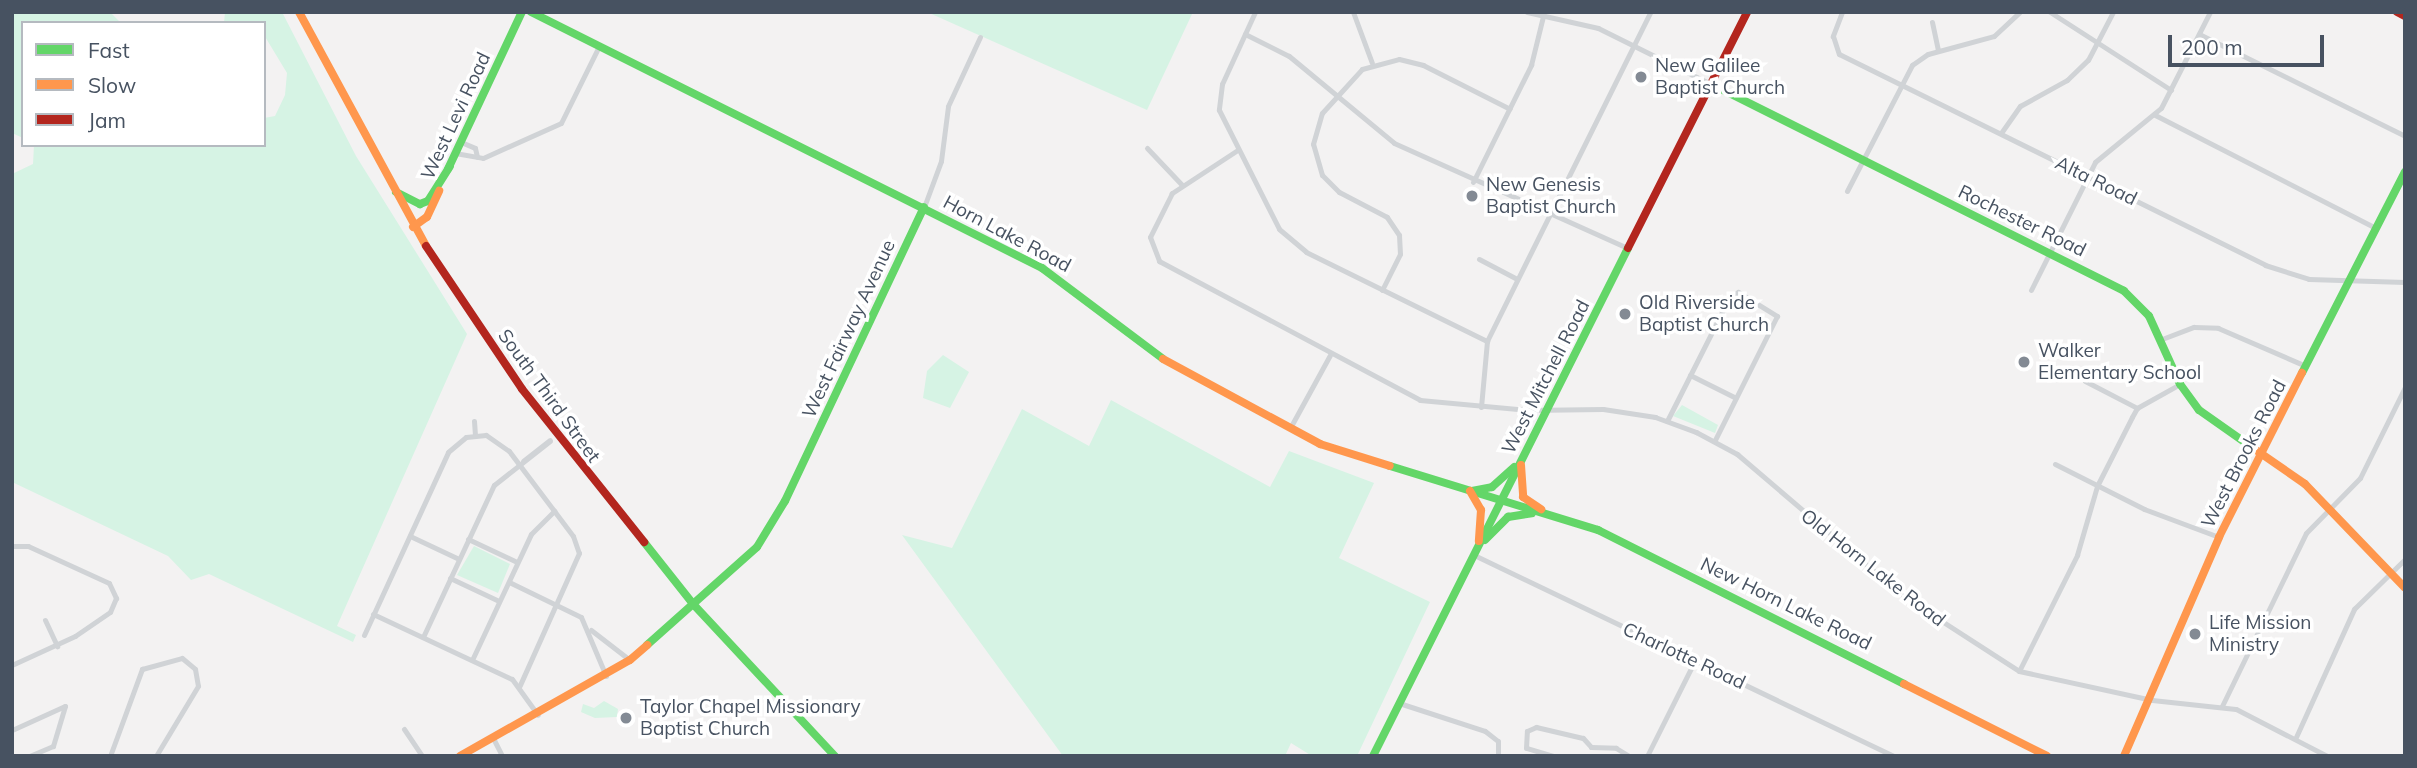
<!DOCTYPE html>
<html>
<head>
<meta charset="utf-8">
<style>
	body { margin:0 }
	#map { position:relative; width:2417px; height:768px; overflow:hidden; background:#f3f2f2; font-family:Mulish,sans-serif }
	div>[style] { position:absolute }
	.green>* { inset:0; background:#d6f3e4 }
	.street>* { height:5px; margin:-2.5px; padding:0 2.5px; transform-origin:2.5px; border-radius:2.5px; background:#d0d3d6 }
	.fast>* { height:8px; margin:-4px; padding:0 4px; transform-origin:4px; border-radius:4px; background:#63d668 }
	.slow>* { height:8px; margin:-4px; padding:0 4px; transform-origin:4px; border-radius:4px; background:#ff974d }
	.jam>* { height:8px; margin:-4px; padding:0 4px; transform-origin:4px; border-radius:4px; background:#b3261e }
	.dots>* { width:19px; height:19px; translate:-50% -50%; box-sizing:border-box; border:4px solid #fff; border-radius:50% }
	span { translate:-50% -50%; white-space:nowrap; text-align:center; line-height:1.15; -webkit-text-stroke:7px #fff; paint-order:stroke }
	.poi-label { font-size:19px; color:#475261 }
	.left { translate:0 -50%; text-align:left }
	.street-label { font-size:19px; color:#475261 }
	.frame { position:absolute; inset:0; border:14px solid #475261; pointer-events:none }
	.legend { position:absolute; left:21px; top:21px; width:245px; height:126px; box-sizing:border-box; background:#fff; border:2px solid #b5bac0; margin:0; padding:9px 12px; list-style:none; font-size:21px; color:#475261 }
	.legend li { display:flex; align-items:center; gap:14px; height:35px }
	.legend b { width:35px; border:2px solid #b5bac0 }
	.scale { position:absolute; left:2168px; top:35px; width:156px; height:32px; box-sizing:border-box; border:4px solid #475261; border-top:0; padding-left:9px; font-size:21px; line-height:24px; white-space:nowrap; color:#475261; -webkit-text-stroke:5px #fff; paint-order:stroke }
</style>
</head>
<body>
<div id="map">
	<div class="green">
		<i style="clip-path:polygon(12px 12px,110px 12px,121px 23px,23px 23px,23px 138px,12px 133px)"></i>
		<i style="clip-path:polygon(225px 12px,282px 12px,356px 156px,467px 334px,337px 626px,356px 635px,353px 642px,209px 574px,191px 580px,168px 556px,12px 482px,12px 174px,33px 164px,34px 145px,264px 145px,264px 118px,275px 116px,285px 95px,287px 73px,264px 35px,264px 23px,224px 23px)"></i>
		<i style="clip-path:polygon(927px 12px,1193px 12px,1147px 110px)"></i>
		<i style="clip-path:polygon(943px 355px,969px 372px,950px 408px,923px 398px,927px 371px)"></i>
		<i style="clip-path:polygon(1111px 400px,1270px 487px,1289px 451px,1374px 483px,1339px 558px,1430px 602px,1357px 756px,1312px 756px,1291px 743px,1285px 756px,1063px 756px,902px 535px,952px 548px,1022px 409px,1089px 446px)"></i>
		<i style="clip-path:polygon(1682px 405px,1718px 425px,1715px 433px,1673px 416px)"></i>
		<i style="clip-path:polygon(474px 546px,510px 564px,498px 593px,457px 575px)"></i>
		<i style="clip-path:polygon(604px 701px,618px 709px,617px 717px,595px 718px,581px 712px,583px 704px,594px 708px)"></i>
	</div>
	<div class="street">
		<i style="left:1255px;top:12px;width:79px;rotate:114.6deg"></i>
		<i style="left:1222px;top:84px;width:26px;rotate:97deg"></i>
		<i style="left:1219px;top:110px;width:133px;rotate:63.2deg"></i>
		<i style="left:1279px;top:229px;width:35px;rotate:40deg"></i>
		<i style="left:1306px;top:252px;width:202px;rotate:26.2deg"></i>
		<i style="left:1353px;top:12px;width:54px;rotate:69.6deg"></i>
		<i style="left:1527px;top:12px;width:73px;rotate:12.7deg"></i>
		<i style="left:1598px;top:28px;width:126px;rotate:26.4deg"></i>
		<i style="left:1842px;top:12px;width:26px;rotate:111deg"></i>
		<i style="left:1833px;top:36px;width:19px;rotate:72deg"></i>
		<i style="left:1839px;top:54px;width:475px;rotate:26.3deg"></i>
		<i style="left:2265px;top:265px;width:46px;rotate:17.7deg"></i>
		<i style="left:2309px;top:279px;width:96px;rotate:1.8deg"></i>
		<i style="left:2050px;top:12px;width:144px;rotate:32.8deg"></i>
		<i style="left:1932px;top:22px;width:29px;rotate:78deg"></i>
		<i style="left:1245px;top:34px;width:49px;rotate:26.6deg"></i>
		<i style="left:1289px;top:56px;width:136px;rotate:39.6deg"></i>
		<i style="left:1394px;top:143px;width:256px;rotate:24.2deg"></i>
		<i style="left:2199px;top:34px;width:230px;rotate:26.3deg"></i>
		<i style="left:2155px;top:115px;width:248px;rotate:27.1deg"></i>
		<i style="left:2001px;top:133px;width:33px;rotate:-55deg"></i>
		<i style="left:2020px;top:106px;width:54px;rotate:-29deg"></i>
		<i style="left:2067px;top:80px;width:29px;rotate:-44deg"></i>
		<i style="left:2088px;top:60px;width:54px;rotate:-62.5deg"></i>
		<i style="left:461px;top:142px;width:15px;rotate:23deg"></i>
		<i style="left:475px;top:148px;width:9px;rotate:77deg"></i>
		<i style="left:1147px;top:148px;width:50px;rotate:46.6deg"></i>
		<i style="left:1236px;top:151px;width:77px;rotate:146.7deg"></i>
		<i style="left:1172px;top:193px;width:49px;rotate:116.6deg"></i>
		<i style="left:1150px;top:237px;width:26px;rotate:69deg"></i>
		<i style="left:1159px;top:261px;width:296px;rotate:28deg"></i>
		<i style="left:1420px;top:400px;width:108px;rotate:5.3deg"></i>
		<i style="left:1528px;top:410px;width:75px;rotate:-0.8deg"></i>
		<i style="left:1603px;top:409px;width:53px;rotate:8.7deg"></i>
		<i style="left:1655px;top:417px;width:44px;rotate:20.1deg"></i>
		<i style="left:1696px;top:432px;width:47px;rotate:28.2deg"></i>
		<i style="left:1737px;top:454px;width:218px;rotate:40.5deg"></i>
		<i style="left:1903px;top:596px;width:138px;rotate:32.9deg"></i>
		<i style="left:2019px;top:671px;width:136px;rotate:12.3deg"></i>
		<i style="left:2152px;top:700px;width:84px;rotate:6.1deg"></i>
		<i style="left:2236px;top:709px;width:102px;rotate:27.3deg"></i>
		<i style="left:455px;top:153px;width:28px;rotate:10deg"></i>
		<i style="left:483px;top:158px;width:85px;rotate:-24.2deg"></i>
		<i style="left:561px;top:123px;width:86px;rotate:-63.7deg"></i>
		<i style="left:1473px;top:182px;width:131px;rotate:-63.6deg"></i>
		<i style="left:1531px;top:65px;width:55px;rotate:-76.2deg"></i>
		<i style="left:1847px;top:191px;width:142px;rotate:-62.7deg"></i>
		<i style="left:1912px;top:65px;width:19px;rotate:-35deg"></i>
		<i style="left:1928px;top:54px;width:68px;rotate:-15.3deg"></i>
		<i style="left:1994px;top:36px;width:35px;rotate:-43deg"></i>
		<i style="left:924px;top:207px;width:49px;rotate:-69.7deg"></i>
		<i style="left:941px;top:161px;width:55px;rotate:-82.7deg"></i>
		<i style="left:948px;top:106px;width:76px;rotate:-65.1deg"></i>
		<i style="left:1479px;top:259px;width:43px;rotate:27.8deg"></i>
		<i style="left:1382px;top:290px;width:40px;rotate:-63.4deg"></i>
		<i style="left:1400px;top:254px;width:19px;rotate:-93deg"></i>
		<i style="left:1399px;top:235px;width:22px;rotate:-124deg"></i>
		<i style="left:1387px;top:217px;width:54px;rotate:-152.5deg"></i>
		<i style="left:1339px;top:192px;width:24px;rotate:-135deg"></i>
		<i style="left:1322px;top:175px;width:32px;rotate:-106deg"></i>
		<i style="left:1313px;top:144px;width:32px;rotate:-74deg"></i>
		<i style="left:1322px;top:113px;width:59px;rotate:-47.7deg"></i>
		<i style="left:1362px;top:69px;width:38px;rotate:-15deg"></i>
		<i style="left:1399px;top:59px;width:25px;rotate:14deg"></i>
		<i style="left:1423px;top:65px;width:97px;rotate:26.8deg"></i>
		<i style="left:2031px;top:290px;width:143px;rotate:-63.4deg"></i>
		<i style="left:2095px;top:162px;width:85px;rotate:-39.3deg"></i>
		<i style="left:2161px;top:108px;width:108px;rotate:-63deg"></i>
		<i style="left:2162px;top:339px;width:34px;rotate:-21deg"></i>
		<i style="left:2194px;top:327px;width:24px;rotate:2deg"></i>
		<i style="left:2218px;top:328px;width:96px;rotate:23.4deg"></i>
		<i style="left:1690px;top:375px;width:51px;rotate:26.6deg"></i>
		<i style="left:2085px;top:381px;width:59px;rotate:27.4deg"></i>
		<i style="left:1481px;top:407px;width:66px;rotate:-84.8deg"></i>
		<i style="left:1487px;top:341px;width:367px;rotate:-63.6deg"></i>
		<i style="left:474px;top:421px;width:13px;rotate:86deg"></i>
		<i style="left:1667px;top:421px;width:138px;rotate:-63.2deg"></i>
		<i style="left:1729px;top:298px;width:11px;rotate:-34deg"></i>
		<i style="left:1738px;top:292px;width:46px;rotate:31.6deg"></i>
		<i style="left:1777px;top:316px;width:139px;rotate:116.6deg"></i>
		<i style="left:1290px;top:428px;width:83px;rotate:-61.3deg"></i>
		<i style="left:523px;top:461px;width:34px;rotate:-38deg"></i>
		<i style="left:2055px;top:464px;width:100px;rotate:26.8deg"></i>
		<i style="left:2144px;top:509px;width:80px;rotate:20.5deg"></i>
		<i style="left:410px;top:536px;width:54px;rotate:25.1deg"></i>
		<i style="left:468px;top:539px;width:54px;rotate:25.1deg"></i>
		<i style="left:12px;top:546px;width:16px"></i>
		<i style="left:28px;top:546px;width:89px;rotate:24.6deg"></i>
		<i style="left:109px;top:583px;width:17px;rotate:65deg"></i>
		<i style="left:116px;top:598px;width:15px;rotate:113deg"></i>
		<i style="left:110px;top:612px;width:42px;rotate:145.6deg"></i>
		<i style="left:75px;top:636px;width:69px;rotate:155.3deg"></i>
		<i style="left:1474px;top:555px;width:466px;rotate:25.6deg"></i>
		<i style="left:450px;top:578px;width:54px;rotate:25.1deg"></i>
		<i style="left:509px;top:582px;width:80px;rotate:25.9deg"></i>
		<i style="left:581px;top:617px;width:64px;rotate:67deg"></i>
		<i style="left:373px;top:614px;width:153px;rotate:25.1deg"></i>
		<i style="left:512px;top:679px;width:44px;rotate:54.2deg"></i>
		<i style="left:45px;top:620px;width:29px;rotate:65deg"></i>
		<i style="left:591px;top:630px;width:49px;rotate:37.6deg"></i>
		<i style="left:364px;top:635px;width:201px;rotate:-65.3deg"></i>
		<i style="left:448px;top:452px;width:23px;rotate:-40deg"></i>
		<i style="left:466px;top:437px;width:20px;rotate:-6deg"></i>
		<i style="left:486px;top:435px;width:28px;rotate:35deg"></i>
		<i style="left:509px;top:451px;width:106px;rotate:53deg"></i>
		<i style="left:573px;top:536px;width:18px;rotate:71deg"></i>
		<i style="left:579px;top:553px;width:145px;rotate:114.1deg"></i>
		<i style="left:423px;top:637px;width:168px;rotate:-65deg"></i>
		<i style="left:494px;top:485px;width:71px;rotate:-38.2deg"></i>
		<i style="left:472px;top:660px;width:139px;rotate:-64.9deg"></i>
		<i style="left:531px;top:534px;width:33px;rotate:-45deg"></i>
		<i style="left:2019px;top:671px;width:130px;rotate:-63.4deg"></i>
		<i style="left:2077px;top:555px;width:72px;rotate:-73.8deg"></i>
		<i style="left:2097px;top:486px;width:77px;rotate:-63.1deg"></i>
		<i style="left:2132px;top:417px;width:10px;rotate:-61deg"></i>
		<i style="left:2137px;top:408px;width:49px;rotate:-29.2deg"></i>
		<i style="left:1399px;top:703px;width:90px;rotate:18deg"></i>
		<i style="left:1485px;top:731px;width:16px;rotate:38deg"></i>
		<i style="left:1498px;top:741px;width:15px;rotate:90deg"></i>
		<i style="left:2222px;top:706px;width:192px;rotate:-64.1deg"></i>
		<i style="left:2306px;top:533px;width:77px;rotate:-45.5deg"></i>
		<i style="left:2360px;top:478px;width:102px;rotate:-63.7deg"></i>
		<i style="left:404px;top:729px;width:32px;rotate:56deg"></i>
		<i style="left:12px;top:730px;width:58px;rotate:-24.4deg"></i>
		<i style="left:65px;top:706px;width:42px;rotate:106.7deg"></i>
		<i style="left:53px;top:746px;width:25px;rotate:157deg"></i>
		<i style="left:2296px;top:737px;width:141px;rotate:-65.6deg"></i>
		<i style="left:2354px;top:609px;width:71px;rotate:-44.4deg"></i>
		<i style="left:493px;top:738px;width:20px;rotate:63deg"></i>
		<i style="left:1591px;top:747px;width:25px;rotate:2deg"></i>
		<i style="left:1616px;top:748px;width:15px;rotate:32deg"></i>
		<i style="left:110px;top:756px;width:93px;rotate:-69.8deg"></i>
		<i style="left:142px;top:669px;width:41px;rotate:-15.4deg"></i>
		<i style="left:182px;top:658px;width:17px;rotate:40deg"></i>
		<i style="left:195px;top:669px;width:17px;rotate:80deg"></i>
		<i style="left:198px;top:686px;width:82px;rotate:121deg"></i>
		<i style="left:1553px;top:756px;width:28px;rotate:-163deg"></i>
		<i style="left:1526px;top:748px;width:17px;rotate:-87deg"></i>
		<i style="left:1527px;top:731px;width:10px;rotate:-24deg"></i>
		<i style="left:1536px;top:727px;width:48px;rotate:13.2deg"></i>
		<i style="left:1583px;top:738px;width:12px;rotate:48deg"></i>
		<i style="left:1647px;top:756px;width:107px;rotate:-63.4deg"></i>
	</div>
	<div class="fast">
		<i style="left:531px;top:12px;width:572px;rotate:26.61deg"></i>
		<i style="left:1042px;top:268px;width:151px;rotate:36.9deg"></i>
		<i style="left:1711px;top:84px;width:462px;rotate:26.6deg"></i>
		<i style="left:2124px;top:291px;width:35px;rotate:45deg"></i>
		<i style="left:2149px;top:316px;width:75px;rotate:65.5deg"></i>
		<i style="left:2180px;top:384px;width:32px;rotate:54deg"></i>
		<i style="left:2199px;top:410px;width:66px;rotate:35.1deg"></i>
		<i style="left:448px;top:169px;width:174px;rotate:-64.8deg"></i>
		<i style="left:396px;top:192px;width:27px;rotate:27deg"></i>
		<i style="left:420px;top:204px;width:9px;rotate:-21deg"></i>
		<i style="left:428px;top:201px;width:41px;rotate:-57.8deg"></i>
		<i style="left:2302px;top:373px;width:226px;rotate:-62.9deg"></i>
		<i style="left:1390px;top:466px;width:218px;rotate:17.1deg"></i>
		<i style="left:1598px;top:530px;width:343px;rotate:26.7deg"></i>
		<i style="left:1472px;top:491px;width:20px;rotate:-11deg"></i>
		<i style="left:1492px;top:487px;width:30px;rotate:-42deg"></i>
		<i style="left:1485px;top:540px;width:33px;rotate:-45deg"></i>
		<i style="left:1508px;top:517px;width:24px;rotate:-9deg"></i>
		<i style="left:644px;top:542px;width:80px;rotate:51.6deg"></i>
		<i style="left:694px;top:605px;width:207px;rotate:47deg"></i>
		<i style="left:647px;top:645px;width:147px;rotate:-41.7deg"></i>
		<i style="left:757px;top:547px;width:54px;rotate:-58.7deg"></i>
		<i style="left:785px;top:501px;width:325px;rotate:-64.7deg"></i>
		<i style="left:1373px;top:756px;width:568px;rotate:-63.34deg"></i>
	</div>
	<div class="slow">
		<i style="left:299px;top:12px;width:266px;rotate:61.5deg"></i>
		<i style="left:413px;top:227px;width:17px;rotate:-36deg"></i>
		<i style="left:427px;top:217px;width:29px;rotate:-65deg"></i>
		<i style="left:1163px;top:359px;width:179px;rotate:28.4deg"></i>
		<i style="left:1320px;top:444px;width:73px;rotate:17.4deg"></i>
		<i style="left:2253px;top:448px;width:63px;rotate:34.7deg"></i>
		<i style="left:2305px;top:484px;width:144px;rotate:46.1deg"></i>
		<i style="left:1521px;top:465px;width:32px;rotate:86deg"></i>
		<i style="left:1523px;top:497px;width:22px;rotate:34deg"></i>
		<i style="left:1470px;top:491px;width:22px;rotate:60deg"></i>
		<i style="left:1481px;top:510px;width:31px;rotate:94deg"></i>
		<i style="left:1904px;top:684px;width:160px;rotate:26.7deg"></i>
		<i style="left:460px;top:756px;width:195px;rotate:-29.5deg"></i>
		<i style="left:630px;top:660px;width:23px;rotate:-41deg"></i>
		<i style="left:2124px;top:756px;width:239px;rotate:-66.5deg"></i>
		<i style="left:2219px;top:537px;width:184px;rotate:-63.2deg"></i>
	</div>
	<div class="jam">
		<i style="left:2397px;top:12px;width:9px;rotate:27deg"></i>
		<i style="left:426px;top:246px;width:172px;rotate:56.1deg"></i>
		<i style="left:522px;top:389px;width:196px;rotate:51.4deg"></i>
		<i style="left:1628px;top:248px;width:264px;rotate:-63.2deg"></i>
	</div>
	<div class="dots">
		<i style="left:1641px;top:77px;background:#838a94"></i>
		<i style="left:1472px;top:196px;background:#838a94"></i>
		<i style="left:1625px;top:314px;background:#838a94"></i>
		<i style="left:2024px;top:362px;background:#838a94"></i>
		<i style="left:2195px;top:634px;background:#838a94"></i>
		<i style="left:626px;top:718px;background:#838a94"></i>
	</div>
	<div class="poi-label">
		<span class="left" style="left:1655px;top:77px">New Galilee<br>Baptist Church</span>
		<span class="left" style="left:1486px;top:196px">New Genesis<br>Baptist Church</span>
		<span class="left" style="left:1639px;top:314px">Old Riverside<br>Baptist Church</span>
		<span class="left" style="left:2038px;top:362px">Walker<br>Elementary School</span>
		<span class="left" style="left:2209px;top:634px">Life Mission<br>Ministry</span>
		<span class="left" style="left:640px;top:718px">Taylor Chapel Missionary<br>Baptist Church</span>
	</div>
	<div class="street-label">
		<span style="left:456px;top:116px;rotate:-65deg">West Levi Road</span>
		<span style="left:2096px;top:181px;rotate:26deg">Alta Road</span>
		<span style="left:2022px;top:221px;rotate:26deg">Rochester Road</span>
		<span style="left:1007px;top:234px;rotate:28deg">Horn Lake Road</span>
		<span style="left:849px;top:329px;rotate:-65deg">West Fairway Avenue</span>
		<span style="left:1546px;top:377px;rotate:-63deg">West Mitchell Road</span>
		<span style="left:549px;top:396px;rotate:54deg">South Third Street</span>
		<span style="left:2244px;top:454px;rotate:-63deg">West Brooks Road</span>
		<span style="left:1873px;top:568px;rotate:38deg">Old Horn Lake Road</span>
		<span style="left:1786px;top:604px;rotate:26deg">New Horn Lake Road</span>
		<span style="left:1684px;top:656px;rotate:25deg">Charlotte Road</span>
	</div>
	<div class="frame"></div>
	<ul class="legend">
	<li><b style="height:9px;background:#63d668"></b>Fast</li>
	<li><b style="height:9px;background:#ff974d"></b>Slow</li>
	<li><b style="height:9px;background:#b3261e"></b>Jam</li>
	</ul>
	<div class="scale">200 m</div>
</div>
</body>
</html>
